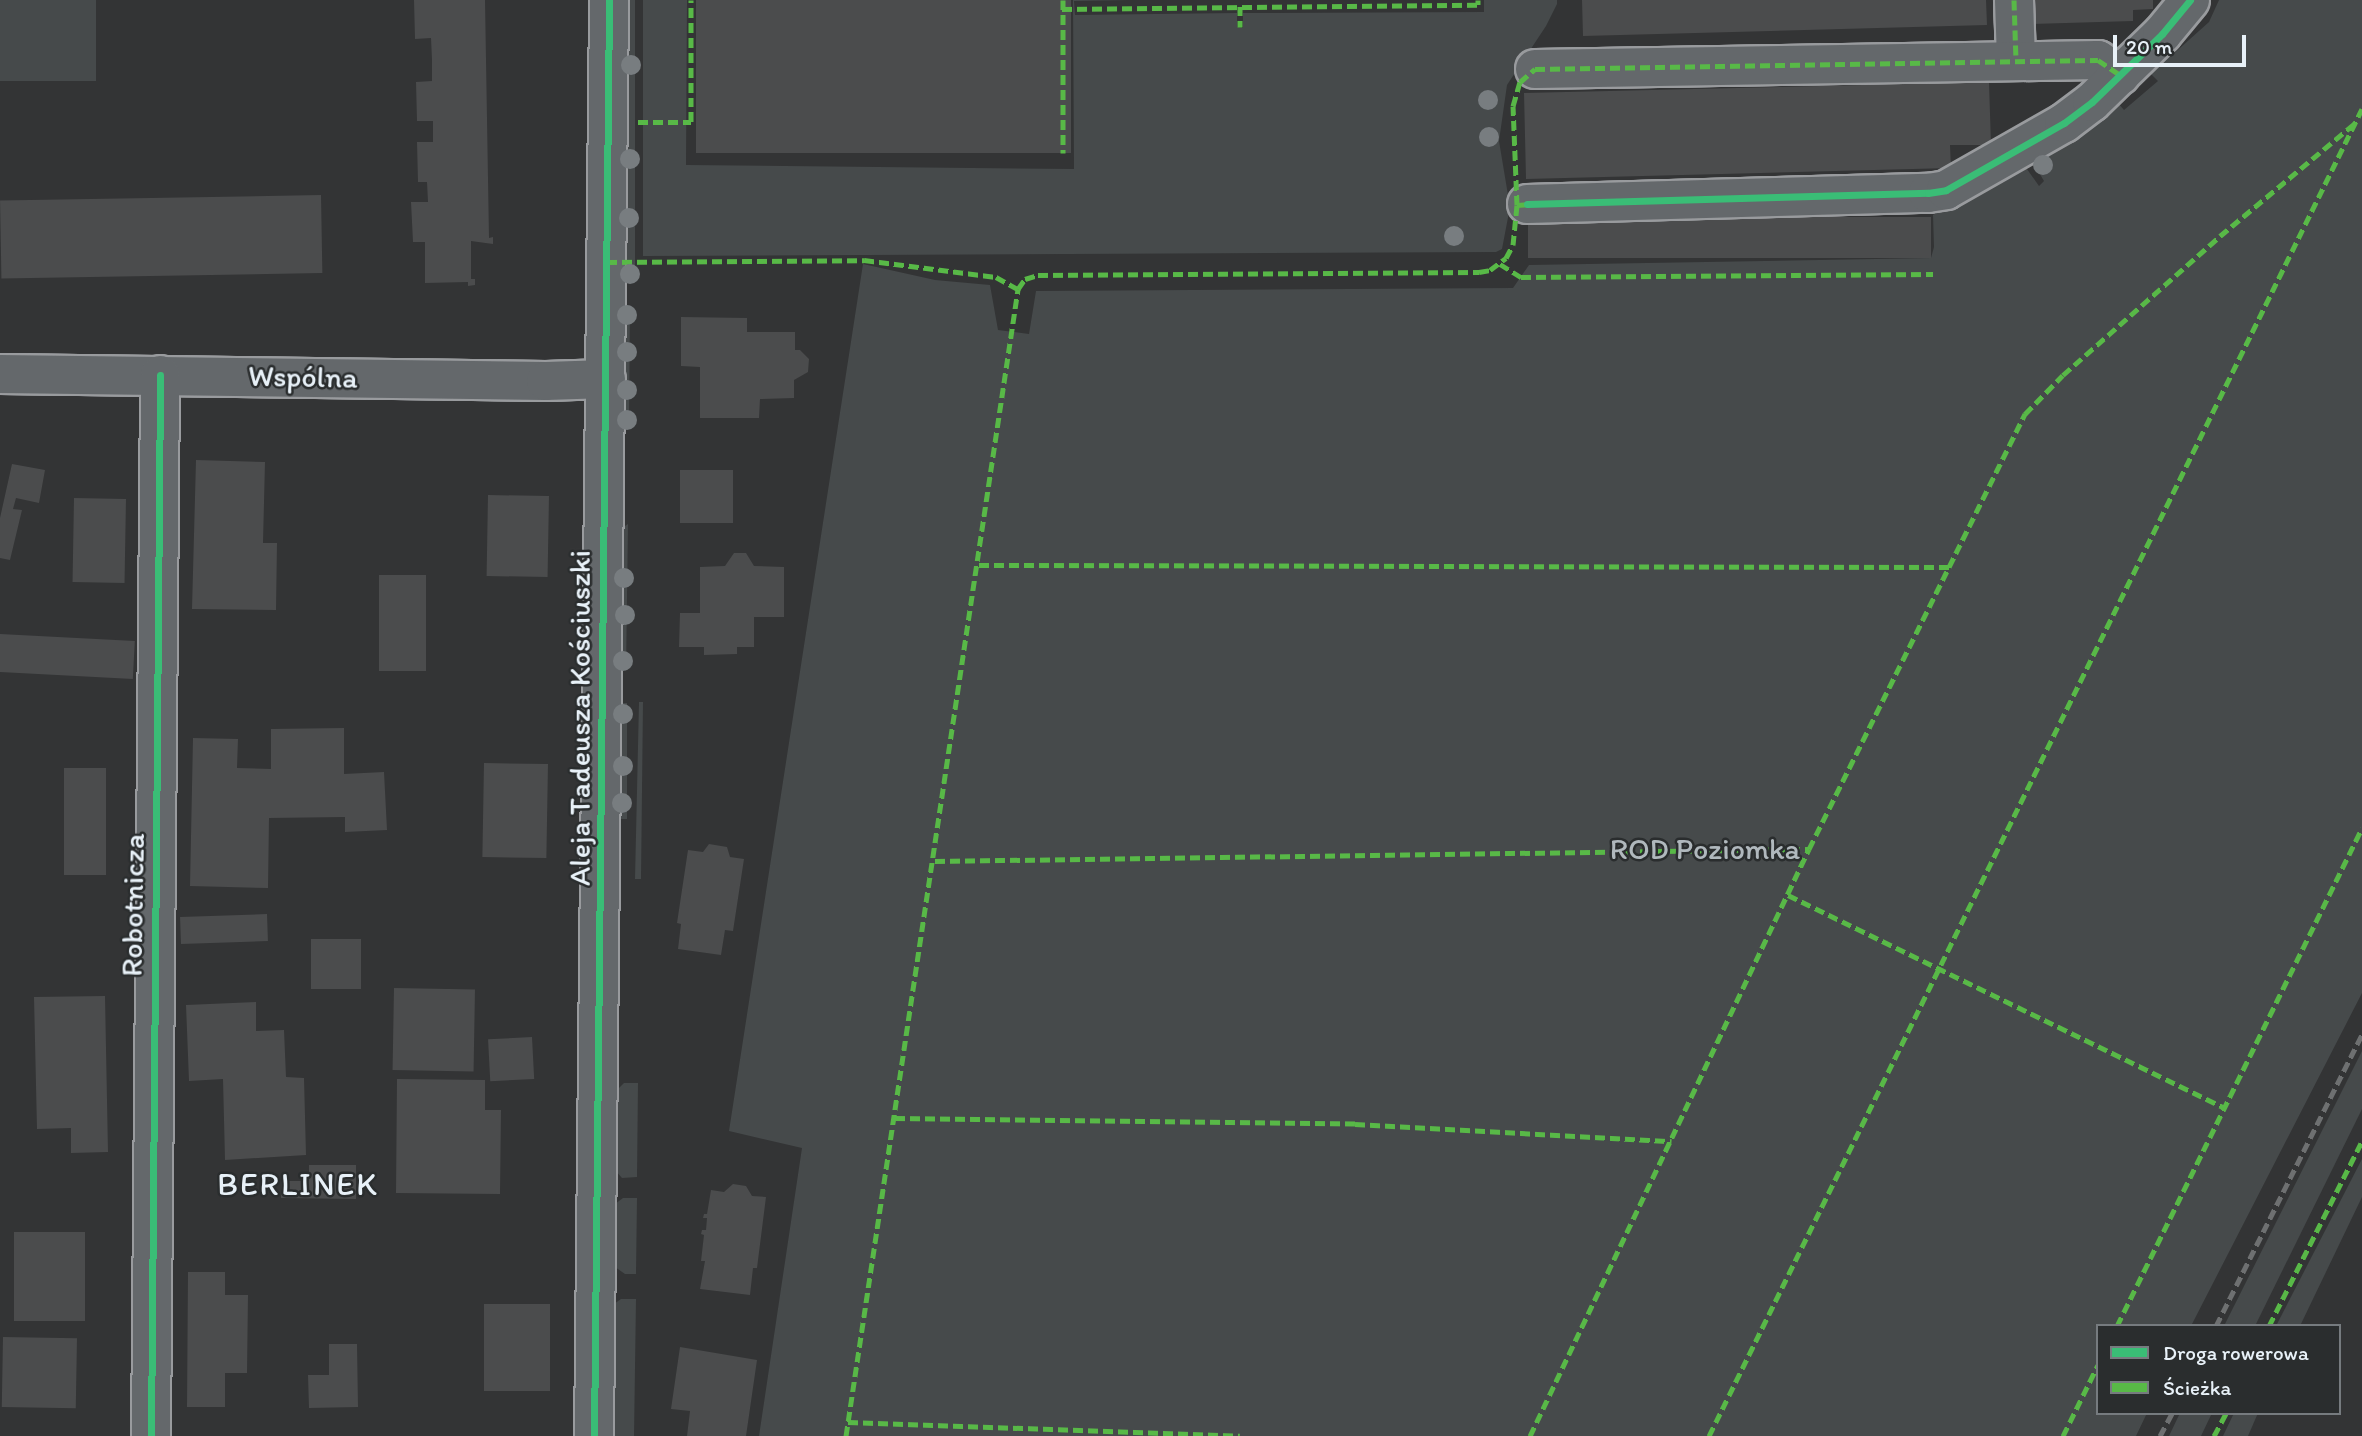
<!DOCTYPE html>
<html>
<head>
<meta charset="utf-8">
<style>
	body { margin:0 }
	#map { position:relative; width:2362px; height:1436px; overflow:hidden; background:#333435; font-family:Itim,sans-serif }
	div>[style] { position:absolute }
	.green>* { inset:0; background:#464a4b; transform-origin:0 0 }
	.building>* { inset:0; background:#4b4c4d; transform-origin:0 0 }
	.roads { filter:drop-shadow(2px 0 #999b9e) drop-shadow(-2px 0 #999b9e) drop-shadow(0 2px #999b9e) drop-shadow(0 -2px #999b9e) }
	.minor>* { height:38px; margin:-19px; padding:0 19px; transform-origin:19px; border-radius:19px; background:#64686b }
	.rail>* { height:5px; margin-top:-2.5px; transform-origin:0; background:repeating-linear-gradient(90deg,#6e7071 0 10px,transparent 0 15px) }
	.quiet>* { height:5px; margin-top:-2.5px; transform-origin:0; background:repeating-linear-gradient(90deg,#58b947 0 10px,transparent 0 15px) }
	.cycleway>* { height:7px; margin:-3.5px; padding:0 3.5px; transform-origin:3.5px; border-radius:3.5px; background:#3abd76 }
	.trees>* { width:20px; height:20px; margin:-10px; border-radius:50%; background:#787d80 }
	span { translate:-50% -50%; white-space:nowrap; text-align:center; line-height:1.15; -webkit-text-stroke:5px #2a2d2e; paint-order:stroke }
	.street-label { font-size:30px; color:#e8f1f8 }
	.park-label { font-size:30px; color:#b0b8bd }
	.neighbourhood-label { font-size:32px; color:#e8f1f8; letter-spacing:2px }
	.legend { position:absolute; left:2096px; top:1324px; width:245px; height:91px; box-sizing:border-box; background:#2a2d2e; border:2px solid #767b7f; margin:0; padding:9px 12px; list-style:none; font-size:21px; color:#e8f1f8 }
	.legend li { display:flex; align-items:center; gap:14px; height:35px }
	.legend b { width:35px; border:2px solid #767b7f }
	.scale { position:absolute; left:2113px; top:35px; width:133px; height:32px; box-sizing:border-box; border:4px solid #e8f1f8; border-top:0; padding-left:9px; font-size:21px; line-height:24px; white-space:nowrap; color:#e8f1f8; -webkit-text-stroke:5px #2a2d2e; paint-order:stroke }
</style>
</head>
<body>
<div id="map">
	<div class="green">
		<i style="left:0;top:0;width:96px;height:81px"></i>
		<i style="left:626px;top:0;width:9px;height:275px"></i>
		<i style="clip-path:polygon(643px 0,687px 0,686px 165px,1074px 169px,1073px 0,1130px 0,1074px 1px,1075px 15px,1237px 13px,1237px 27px,1243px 28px,1243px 13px,1484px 12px,1484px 0,1557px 0,1557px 4px,1546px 26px,1507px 85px,1499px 141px,1510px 207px,1502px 249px,1496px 252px,643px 256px)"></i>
		<i style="clip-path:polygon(2219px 0,2362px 0,2362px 993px,2191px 1326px,2098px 1326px,2098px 1413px,2147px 1413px,2136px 1436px,759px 1436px,802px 1148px,729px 1131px,863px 264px,935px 280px,990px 285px,998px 330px,1029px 334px,1036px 291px,1513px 288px,1529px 265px,1931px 258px,1934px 247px,1933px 215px,2022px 162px,2039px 186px,2044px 181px,2029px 156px,2118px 103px,2124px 110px,2158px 81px,2151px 74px,2209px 22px)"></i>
		<i style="clip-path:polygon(623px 305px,630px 305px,629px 422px,625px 423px,625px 429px,622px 425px)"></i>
		<i style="clip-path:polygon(628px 524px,626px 671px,621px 668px,622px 528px)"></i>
		<i style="clip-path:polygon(639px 702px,643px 702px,641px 879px,635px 879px)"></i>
		<i style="left:627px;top:703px;width:116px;height:8px;rotate:90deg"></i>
		<i style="clip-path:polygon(2362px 1051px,2362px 1109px,2255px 1326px,2224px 1326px)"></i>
		<i style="clip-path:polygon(624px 1083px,638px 1083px,637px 1177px,622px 1178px,615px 1170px,617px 1090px)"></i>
		<i style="clip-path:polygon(2362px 1159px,2362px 1197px,2300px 1326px,2276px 1326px)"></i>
		<i style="clip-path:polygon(623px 1198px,637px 1198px,636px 1274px,625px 1274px,615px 1267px,615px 1204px)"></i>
		<i style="clip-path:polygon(621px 1299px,636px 1299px,634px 1436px,613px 1436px,614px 1304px)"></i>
		<i style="clip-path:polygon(2180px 1413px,2212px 1413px,2201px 1436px,2169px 1436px)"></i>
		<i style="clip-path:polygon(2234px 1413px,2258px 1413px,2248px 1436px,2223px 1436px)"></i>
	</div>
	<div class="building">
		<i style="clip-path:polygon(414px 0,485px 0,489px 238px,493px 237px,493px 244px,471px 241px,471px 279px,475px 279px,475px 285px,468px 286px,468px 282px,425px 283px,425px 242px,413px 242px,411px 202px,428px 202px,427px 182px,418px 182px,417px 142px,433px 142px,433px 121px,417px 121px,416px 82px,432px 81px,432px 60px,431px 38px,415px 39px)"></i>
		<i style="left:696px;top:0;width:375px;height:153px"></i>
		<i style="clip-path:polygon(1582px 0,1986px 0,1987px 25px,1583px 36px)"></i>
		<i style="clip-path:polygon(2031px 0,2153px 0,2153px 9px,2133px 10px,2133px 21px,2032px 24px)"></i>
		<i style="clip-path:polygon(1989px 82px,1991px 145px,1950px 145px,1951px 168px,1526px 179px,1524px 93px)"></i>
		<i style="left:321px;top:195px;width:78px;height:321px;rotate:89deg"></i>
		<i style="left:1931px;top:217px;width:41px;height:403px;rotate:90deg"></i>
		<i style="clip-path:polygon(681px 317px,747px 318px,747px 332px,795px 332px,795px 350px,800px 350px,809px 359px,808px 372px,794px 380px,794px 398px,760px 399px,759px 418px,700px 418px,700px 367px,681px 366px)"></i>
		<i style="clip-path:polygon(196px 460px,265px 462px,263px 543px,277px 543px,276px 610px,192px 609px)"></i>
		<i style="clip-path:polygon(12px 464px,45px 470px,39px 503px,16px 498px,13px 509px,22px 510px,10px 560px,0 558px,0 518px)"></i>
		<i style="left:680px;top:470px;width:53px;height:53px"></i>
		<i style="left:488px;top:495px;width:61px;height:81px;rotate:1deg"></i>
		<i style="left:74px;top:498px;width:52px;height:84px;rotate:1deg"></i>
		<i style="clip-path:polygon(734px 553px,746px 553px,754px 566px,784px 567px,784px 617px,754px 617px,754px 647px,737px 647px,737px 654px,704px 655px,704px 647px,679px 647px,680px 613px,700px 613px,700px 567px,725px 566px)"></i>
		<i style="left:379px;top:575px;width:47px;height:96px"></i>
		<i style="left:0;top:634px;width:135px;height:38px;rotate:3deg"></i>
		<i style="clip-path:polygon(344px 728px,344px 774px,384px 772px,387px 830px,345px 832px,345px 817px,269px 818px,268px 888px,190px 886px,193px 738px,238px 739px,237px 768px,271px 769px,271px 729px)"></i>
		<i style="left:484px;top:763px;width:64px;height:94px;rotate:1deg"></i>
		<i style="left:64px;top:768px;width:42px;height:107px"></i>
		<i style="clip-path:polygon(709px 844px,727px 847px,730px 857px,744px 859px,733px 931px,725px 930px,721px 955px,678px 949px,681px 924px,677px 923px,688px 850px,703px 852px)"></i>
		<i style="left:267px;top:914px;width:27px;height:87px;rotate:88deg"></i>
		<i style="left:361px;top:939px;width:50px;height:50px;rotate:90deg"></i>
		<i style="left:394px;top:988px;width:81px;height:82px;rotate:1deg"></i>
		<i style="clip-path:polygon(105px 996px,108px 1152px,71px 1153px,71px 1128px,37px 1129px,34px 997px)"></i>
		<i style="clip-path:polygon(256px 1002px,256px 1031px,284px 1030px,286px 1077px,304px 1078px,306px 1155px,225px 1160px,223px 1079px,189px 1081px,186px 1005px)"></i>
		<i style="left:532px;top:1037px;width:42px;height:44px;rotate:87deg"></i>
		<i style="clip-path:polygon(397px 1079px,485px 1080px,485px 1110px,501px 1110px,500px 1194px,396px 1193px)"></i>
		<i style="clip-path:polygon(309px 1165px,356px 1165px,356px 1199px,281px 1198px,281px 1181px,309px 1181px)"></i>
		<i style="clip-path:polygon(733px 1184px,746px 1186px,752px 1196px,766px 1197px,757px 1268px,753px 1268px,750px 1295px,700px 1289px,705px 1261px,701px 1261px,704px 1235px,701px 1234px,702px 1230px,706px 1230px,707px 1218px,703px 1218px,704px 1214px,707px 1214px,711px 1190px,724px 1192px)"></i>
		<i style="left:14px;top:1232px;width:71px;height:89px"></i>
		<i style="clip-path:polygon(188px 1272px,225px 1272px,225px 1295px,248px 1295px,247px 1373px,225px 1373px,225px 1407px,187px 1407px)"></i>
		<i style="left:484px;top:1304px;width:66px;height:87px"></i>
		<i style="left:3px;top:1337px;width:74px;height:70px;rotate:1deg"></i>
		<i style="clip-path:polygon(329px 1344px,357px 1344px,358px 1407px,309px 1408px,308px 1375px,329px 1375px)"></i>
		<i style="clip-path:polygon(680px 1347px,757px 1360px,746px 1436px,687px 1436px,690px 1411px,671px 1409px)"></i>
	</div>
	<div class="roads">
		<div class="minor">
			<i style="left:2014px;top:0;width:60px;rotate:88.1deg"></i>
			<i style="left:1535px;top:69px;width:563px;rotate:-0.92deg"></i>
			<i style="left:2098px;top:60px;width:27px;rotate:34deg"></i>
			<i style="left:1527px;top:204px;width:401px;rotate:-1.6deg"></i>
			<i style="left:1928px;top:193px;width:18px;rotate:-9deg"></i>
			<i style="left:1946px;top:190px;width:136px;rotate:-29.6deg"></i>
			<i style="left:2064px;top:123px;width:35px;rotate:-37deg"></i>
			<i style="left:2092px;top:102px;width:98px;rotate:-44.2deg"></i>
			<i style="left:2162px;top:34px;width:44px;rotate:-50.5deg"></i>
			<i style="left:0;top:374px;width:546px;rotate:0.73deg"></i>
			<i style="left:546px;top:381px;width:60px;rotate:-1.9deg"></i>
			<i style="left:151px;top:1436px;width:1061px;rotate:-89.51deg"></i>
			<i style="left:594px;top:1436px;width:1436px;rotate:-89.4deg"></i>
		</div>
	</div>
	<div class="rail">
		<i style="left:2216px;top:1326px;width:326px;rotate:-63.4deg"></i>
		<i style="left:2160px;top:1436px;width:26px;rotate:-62deg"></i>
	</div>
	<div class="quiet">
		<i style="left:1063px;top:0;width:153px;rotate:90deg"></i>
		<i style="left:2014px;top:0;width:60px;rotate:88.1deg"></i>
		<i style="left:1240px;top:6px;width:21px;rotate:90deg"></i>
		<i style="left:1062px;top:9px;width:416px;rotate:-0.6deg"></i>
		<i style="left:1478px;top:5px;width:5px;rotate:-90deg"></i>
		<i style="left:638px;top:122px;width:53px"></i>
		<i style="left:691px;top:122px;width:122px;rotate:-90deg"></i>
		<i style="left:1517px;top:205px;width:99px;rotate:-92.3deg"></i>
		<i style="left:1513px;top:106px;width:25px;rotate:-74deg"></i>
		<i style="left:1520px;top:82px;width:20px;rotate:-41deg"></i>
		<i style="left:1535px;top:69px;width:563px;rotate:-0.92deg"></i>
		<i style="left:2098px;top:60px;width:27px;rotate:34deg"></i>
		<i style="left:607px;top:262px;width:257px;rotate:-0.4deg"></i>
		<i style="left:864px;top:260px;width:133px;rotate:7.3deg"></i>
		<i style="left:996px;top:277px;width:25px;rotate:29deg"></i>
		<i style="left:1500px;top:264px;width:25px;rotate:32deg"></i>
		<i style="left:1521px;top:277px;width:412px;rotate:-0.4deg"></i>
		<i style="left:979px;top:565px;width:972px;rotate:0.12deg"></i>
		<i style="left:935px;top:861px;width:874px;rotate:-0.79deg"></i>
		<i style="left:1788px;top:895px;width:485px;rotate:26deg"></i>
		<i style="left:895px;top:1118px;width:460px;rotate:0.7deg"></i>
		<i style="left:1355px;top:1124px;width:317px;rotate:3.1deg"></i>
		<i style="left:2117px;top:1326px;width:555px;rotate:-63.8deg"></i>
		<i style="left:2269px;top:1326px;width:207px;rotate:-63.3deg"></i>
		<i style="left:848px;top:1422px;width:392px;rotate:2deg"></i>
		<i style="left:846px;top:1436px;width:1160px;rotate:-81.47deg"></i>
		<i style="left:1018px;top:289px;width:12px;rotate:-55deg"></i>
		<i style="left:1025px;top:279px;width:14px;rotate:-17deg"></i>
		<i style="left:1038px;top:275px;width:441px;rotate:-0.4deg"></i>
		<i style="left:1479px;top:272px;width:11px;rotate:-10deg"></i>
		<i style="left:1490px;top:270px;width:20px;rotate:-37deg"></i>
		<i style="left:1506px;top:258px;width:15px;rotate:-62deg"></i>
		<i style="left:1513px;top:245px;width:40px;rotate:-84.3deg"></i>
		<i style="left:1517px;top:205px;width:14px;rotate:-4deg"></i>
		<i style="left:1530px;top:1436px;width:650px;rotate:-64.58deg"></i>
		<i style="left:1809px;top:849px;width:486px;rotate:-63.6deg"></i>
		<i style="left:2025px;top:414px;width:54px;rotate:-45.7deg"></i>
		<i style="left:2063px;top:375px;width:210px;rotate:-41.5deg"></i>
		<i style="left:2220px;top:236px;width:176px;rotate:-39.9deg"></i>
		<i style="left:1709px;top:1436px;width:1479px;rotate:-63.8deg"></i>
		<i style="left:2063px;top:1436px;width:79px;rotate:-63.8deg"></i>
		<i style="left:2214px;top:1436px;width:26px;rotate:-62deg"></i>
	</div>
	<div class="cycleway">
		<i style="left:1527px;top:204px;width:401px;rotate:-1.6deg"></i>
		<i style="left:1928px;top:193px;width:18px;rotate:-9deg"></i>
		<i style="left:1946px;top:190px;width:136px;rotate:-29.6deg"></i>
		<i style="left:2064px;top:123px;width:35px;rotate:-37deg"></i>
		<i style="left:2092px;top:102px;width:98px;rotate:-44.2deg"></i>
		<i style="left:2162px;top:34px;width:44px;rotate:-50.5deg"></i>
		<i style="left:151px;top:1436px;width:1061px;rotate:-89.51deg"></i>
		<i style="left:594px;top:1436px;width:1436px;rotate:-89.4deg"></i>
	</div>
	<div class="trees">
		<i style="left:631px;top:65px"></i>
		<i style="left:1488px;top:100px"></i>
		<i style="left:1489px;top:137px"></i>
		<i style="left:630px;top:159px"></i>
		<i style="left:2043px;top:165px"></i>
		<i style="left:629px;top:218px"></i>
		<i style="left:1454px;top:236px"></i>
		<i style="left:630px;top:274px"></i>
		<i style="left:627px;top:315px"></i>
		<i style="left:627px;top:352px"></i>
		<i style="left:627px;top:390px"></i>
		<i style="left:627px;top:420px"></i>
		<i style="left:624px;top:578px"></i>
		<i style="left:625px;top:615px"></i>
		<i style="left:623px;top:661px"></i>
		<i style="left:623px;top:714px"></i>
		<i style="left:623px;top:766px"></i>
		<i style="left:622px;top:803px"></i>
	</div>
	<div class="street-label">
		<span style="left:303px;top:377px;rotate:1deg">Wspólna</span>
		<span style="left:580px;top:718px;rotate:-90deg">Aleja Tadeusza Kościuszki</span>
		<span style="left:133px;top:905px;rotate:-89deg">Robotnicza</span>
	</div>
	<div class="park-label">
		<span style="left:1705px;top:849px">ROD Poziomka</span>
	</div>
	<div class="neighbourhood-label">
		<span style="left:298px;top:1184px">BERLINEK</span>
	</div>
	<ul class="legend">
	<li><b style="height:9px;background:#3abd76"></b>Droga rowerowa</li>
	<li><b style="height:9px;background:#58b947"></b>Ścieżka</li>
	</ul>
	<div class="scale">20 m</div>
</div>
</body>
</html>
